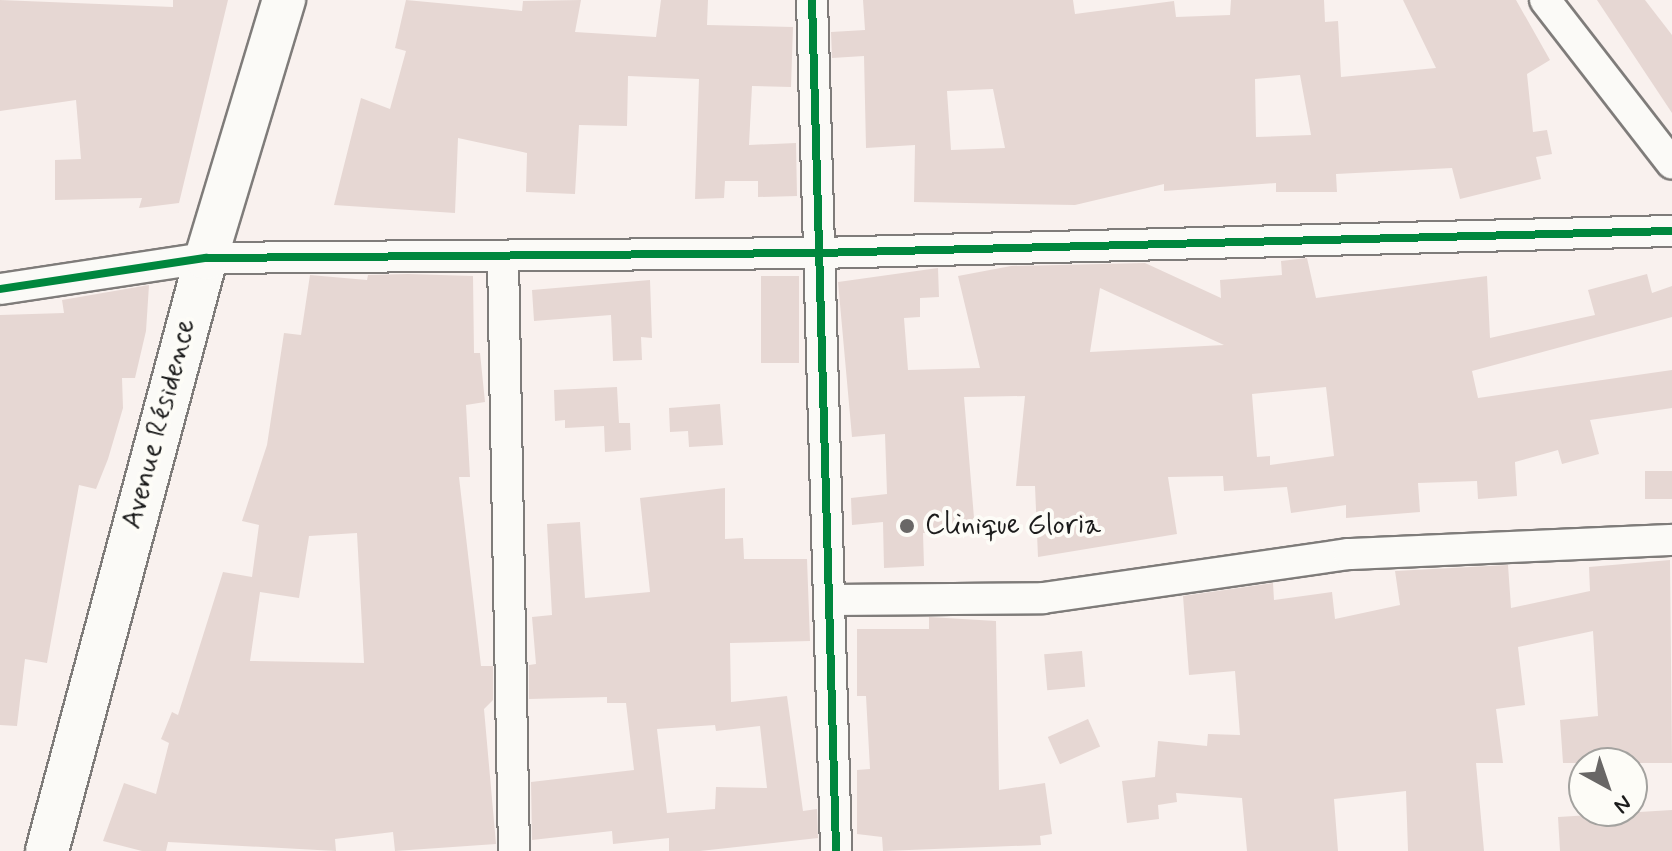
<!DOCTYPE html>
<html>
<head>
<meta charset="utf-8">
<style>
	body { margin:0 }
	#map { position:relative; width:1672px; height:851px; overflow:hidden; background:#f9f1ee; font-family:Mynerve,sans-serif }
	div>[style] { position:absolute }
	.building>* { inset:0; background:#e6d7d3; transform-origin:0 0 }
	.roads { filter:drop-shadow(2px 0 #7f7c7a) drop-shadow(-2px 0 #7f7c7a) drop-shadow(0 2px #7f7c7a) drop-shadow(0 -2px #7f7c7a) }
	.minor>* { height:30px; margin:-15px; padding:0 15px; transform-origin:15px; border-radius:15px; background:#fbfaf7 }
	.secondary>* { height:42px; margin:-21px; padding:0 21px; transform-origin:21px; border-radius:21px; background:#fbfaf7 }
	.cycleway>* { height:8px; margin:-4px; padding:0 4px; transform-origin:4px; border-radius:4px; background:#00873e }
	.dots>* { width:22px; height:22px; translate:-50% -50%; box-sizing:border-box; border:4px solid #fdfcf7; border-radius:50% }
	span { translate:-50% -50%; white-space:nowrap; text-align:center; line-height:1.15; -webkit-text-stroke:8px #fdfcf7; paint-order:stroke }
	.street-label { font-size:28px; color:#1c1c1c }
	.poi-label { font-size:28px; color:#1c1c1c }
	.left { translate:0 -50%; text-align:left }
	.north { position:absolute; left:1568px; top:747px; width:80px; height:80px; box-sizing:border-box; background:#fdfcf7; border:2px solid #a3a29f; border-radius:50%; rotate:140deg; font-size:22px; font-weight:700; line-height:32px; text-align:center; color:#1c1c1c }
	.north::after { content:''; display:block; margin:auto; width:28px; height:36px; background:#696766; clip-path:polygon(50% 0,100% 100%,50% 72%,0 100%) }
</style>
</head>
<body>
<div id="map">
	<div class="building">
		<i style="clip-path:polygon(0 0,173px 7px,173px 0,228px 0,179px 203px,139px 208px,142px 198px,55px 200px,55px 160px,81px 159px,76px 100px,0 111px)"></i>
		<i style="clip-path:polygon(406px 0,522px 11px,523px 1px,581px 0,575px 32px,656px 37px,661px 0,708px 0,707px 25px,793px 27px,791px 87px,752px 86px,749px 145px,796px 143px,797px 196px,758px 197px,758px 181px,725px 181px,724px 198px,695px 199px,699px 79px,628px 76px,627px 126px,579px 125px,575px 194px,526px 192px,527px 153px,458px 138px,455px 213px,334px 205px,361px 98px,390px 109px,406px 51px,395px 48px)"></i>
		<i style="clip-path:polygon(evenodd,863px 0,1073px 0,1075px 14px,1174px 1px,1176px 17px,1230px 15px,1231px 0,1324px 0,1325px 22px,1338px 21px,1341px 77px,1436px 68px,1403px 0,1516px 0,1550px 60px,1527px 74px,1533px 132px,1547px 130px,1552px 154px,1536px 157px,1541px 179px,1460px 199px,1452px 168px,1336px 174px,1337px 192px,1276px 192px,1276px 183px,1164px 191px,1164px 184px,1075px 205px,914px 202px,915px 145px,866px 148px,864px 56px,832px 58px,831px 32px,865px 30px,863px 0,1300px 75px,1311px 135px,1256px 137px,1255px 79px,1300px 75px,863px 0,993px 89px,1005px 148px,951px 150px,947px 91px,993px 89px)"></i>
		<i style="clip-path:polygon(1597px 0,1645px 0,1672px 35px,1672px 113px)"></i>
		<i style="clip-path:polygon(evenodd,1307px 258px,1316px 298px,1487px 276px,1490px 338px,1595px 315px,1588px 290px,1647px 274px,1652px 293px,1672px 286px,1672px 317px,1472px 371px,1478px 398px,1672px 370px,1672px 408px,1590px 420px,1599px 454px,1562px 464px,1558px 450px,1515px 462px,1517px 496px,1478px 499px,1477px 481px,1418px 483px,1420px 512px,1346px 518px,1346px 505px,1291px 513px,1287px 487px,1224px 491px,1223px 476px,1168px 477px,1177px 534px,1038px 557px,1035px 486px,1016px 486px,1025px 396px,964px 397px,975px 530px,923px 533px,924px 566px,884px 568px,883px 522px,852px 525px,851px 498px,887px 494px,885px 434px,852px 437px,838px 282px,938px 268px,939px 297px,920px 298px,920px 317px,904px 318px,908px 370px,980px 368px,958px 276px,1011px 266px,1145px 263px,1221px 298px,1220px 280px,1282px 275px,1281px 261px,1307px 258px,1100px 288px,1224px 345px,1090px 352px,1100px 288px,1307px 258px,1326px 387px,1334px 456px,1270px 465px,1270px 456px,1257px 457px,1252px 394px,1326px 387px)"></i>
		<i style="clip-path:polygon(evenodd,408px 274px,473px 276px,474px 353px,480px 353px,485px 402px,466px 405px,470px 477px,459px 477px,481px 666px,493px 666px,493px 700px,484px 709px,496px 844px,395px 851px,393px 832px,335px 839px,336px 851px,168px 842px,166px 851px,142px 851px,103px 841px,124px 783px,156px 794px,169px 743px,161px 739px,172px 712px,178px 715px,223px 572px,252px 577px,259px 525px,242px 521px,267px 445px,284px 333px,301px 335px,310px 275px,367px 280px,368px 275px,408px 274px,357px 533px,364px 663px,250px 661px,260px 592px,299px 598px,309px 536px,357px 533px)"></i>
		<i style="left:799px;top:276px;width:87px;height:38px;rotate:90deg"></i>
		<i style="clip-path:polygon(650px 280px,652px 338px,641px 337px,642px 360px,613px 361px,611px 315px,534px 321px,532px 290px)"></i>
		<i style="clip-path:polygon(149px 285px,146px 331px,135px 378px,122px 378px,123px 408px,108px 459px,96px 489px,79px 485px,47px 663px,25px 659px,17px 726px,0 725px,0 315px,64px 313px,62px 300px)"></i>
		<i style="clip-path:polygon(617px 387px,619px 423px,630px 423px,631px 450px,605px 452px,604px 426px,565px 428px,565px 420px,555px 421px,554px 390px)"></i>
		<i style="clip-path:polygon(720px 404px,723px 445px,689px 447px,688px 431px,670px 432px,669px 408px)"></i>
		<i style="left:1672px;top:471px;width:28px;height:27px;rotate:90deg"></i>
		<i style="clip-path:polygon(evenodd,725px 488px,725px 539px,743px 538px,744px 559px,807px 559px,810px 641px,730px 643px,731px 702px,787px 696px,803px 811px,817px 809px,818px 838px,700px 851px,669px 851px,669px 838px,613px 844px,612px 831px,532px 840px,531px 782px,634px 770px,626px 703px,607px 703px,607px 697px,529px 699px,529px 665px,536px 664px,532px 617px,552px 615px,547px 524px,580px 522px,585px 598px,650px 592px,640px 498px,725px 488px,715px 725px,716px 731px,760px 726px,767px 788px,716px 787px,715px 809px,667px 813px,657px 729px,715px 725px)"></i>
		<i style="clip-path:polygon(1670px 560px,1672px 763px,1563px 763px,1560px 720px,1598px 716px,1593px 631px,1518px 647px,1525px 705px,1496px 709px,1503px 763px,1476px 763px,1484px 851px,1408px 851px,1406px 791px,1334px 799px,1338px 851px,1247px 851px,1242px 798px,1176px 793px,1177px 802px,1158px 805px,1159px 819px,1127px 823px,1122px 781px,1155px 777px,1158px 741px,1207px 746px,1208px 734px,1240px 735px,1235px 671px,1189px 675px,1183px 596px,1273px 583px,1274px 600px,1332px 592px,1335px 619px,1400px 605px,1395px 571px,1508px 565px,1511px 608px,1590px 591px,1589px 567px)"></i>
		<i style="clip-path:polygon(929px 617px,996px 621px,999px 790px,1045px 783px,1052px 834px,1040px 836px,1041px 845px,883px 851px,882px 837px,857px 834px,857px 770px,870px 769px,866px 696px,857px 696px,857px 629px,929px 629px)"></i>
		<i style="left:1082px;top:651px;width:36px;height:38px;rotate:85deg"></i>
		<i style="left:1088px;top:719px;width:30px;height:44px;rotate:66deg"></i>
		<i style="clip-path:polygon(1672px 810px,1672px 851px,1560px 851px,1558px 817px)"></i>
	</div>
	<div class="roads">
		<div class="minor">
			<i style="left:812px;top:0;width:851px;rotate:88.38deg"></i>
			<i style="left:1545px;top:0;width:207px;rotate:52.2deg"></i>
			<i style="left:503px;top:258px;width:593px;rotate:88.94deg"></i>
			<i style="left:0;top:289px;width:208px;rotate:-8.6deg"></i>
			<i style="left:206px;top:258px;width:613px;rotate:-0.47deg"></i>
			<i style="left:819px;top:253px;width:853px;rotate:-1.48deg"></i>
			<i style="left:833px;top:600px;width:210px;rotate:-0.5deg"></i>
			<i style="left:1043px;top:598px;width:309px;rotate:-8.2deg"></i>
			<i style="left:1349px;top:554px;width:323px;rotate:-2.5deg"></i>
		</div>
		<div class="secondary">
			<i style="left:47px;top:851px;width:614px;rotate:-74.99deg"></i>
			<i style="left:206px;top:258px;width:270px;rotate:-73.2deg"></i>
		</div>
	</div>
	<div class="cycleway">
		<i style="left:812px;top:0;width:851px;rotate:88.38deg"></i>
		<i style="left:0;top:289px;width:208px;rotate:-8.6deg"></i>
		<i style="left:206px;top:258px;width:613px;rotate:-0.47deg"></i>
		<i style="left:819px;top:253px;width:853px;rotate:-1.48deg"></i>
	</div>
	<div class="dots">
		<i style="left:907px;top:526px;background:#696766"></i>
	</div>
	<div class="street-label">
		<span style="left:160px;top:424px;rotate:-75deg">Avenue Résidence</span>
	</div>
	<div class="poi-label">
		<span class="left" style="left:925px;top:526px">Clinique Gloria</span>
	</div>
	<div class="north">N</div>
</div>
</body>
</html>
